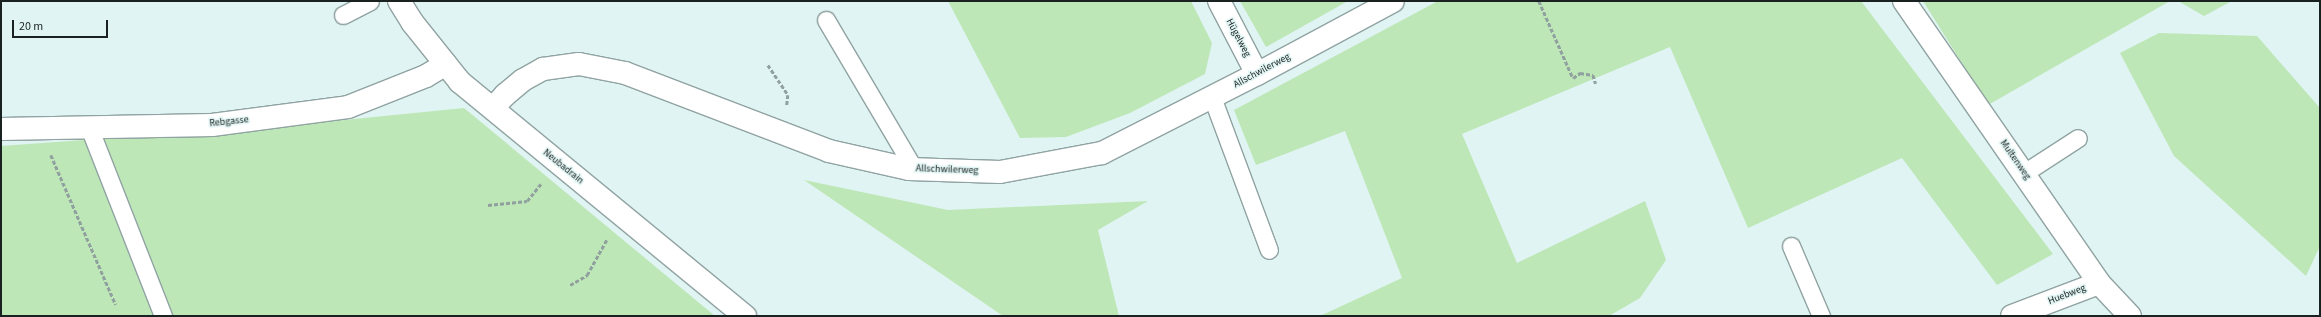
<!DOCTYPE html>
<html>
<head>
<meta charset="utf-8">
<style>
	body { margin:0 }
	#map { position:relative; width:2321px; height:317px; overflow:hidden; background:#e0f4f3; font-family:"Source Sans 3",sans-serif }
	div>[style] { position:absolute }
	.green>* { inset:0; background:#bee7b7 }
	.path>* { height:2.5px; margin-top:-1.25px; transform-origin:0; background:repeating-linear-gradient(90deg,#90a09f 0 4px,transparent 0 6px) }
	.roads { filter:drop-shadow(1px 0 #90a3a2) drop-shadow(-1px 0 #90a3a2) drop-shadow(0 1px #90a3a2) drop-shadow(0 -1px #90a3a2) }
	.lane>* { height:17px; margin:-8.5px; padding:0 8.5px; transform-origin:8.5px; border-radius:8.5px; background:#fff }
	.street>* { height:22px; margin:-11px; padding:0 11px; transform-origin:11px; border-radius:11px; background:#fff }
	.secondary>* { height:22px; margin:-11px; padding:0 11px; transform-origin:11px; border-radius:11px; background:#fff }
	span { translate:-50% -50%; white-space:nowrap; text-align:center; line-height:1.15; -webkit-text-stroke:3px #e0f4f3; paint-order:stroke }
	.street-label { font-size:10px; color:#1a2221 }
	.frame { position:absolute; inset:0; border:2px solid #1a2221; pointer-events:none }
	.scale { position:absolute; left:12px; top:20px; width:96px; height:18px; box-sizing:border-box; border:2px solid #1a2221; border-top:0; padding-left:5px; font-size:12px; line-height:14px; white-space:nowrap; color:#1a2221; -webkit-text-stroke:3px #e0f4f3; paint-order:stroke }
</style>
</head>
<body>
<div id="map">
	<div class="green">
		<i style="clip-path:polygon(948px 1px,1191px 1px,1212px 43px,1205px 74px,1130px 113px,1066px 137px,1020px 138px)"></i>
		<i style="clip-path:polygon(1240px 1px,1348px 1px,1266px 47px)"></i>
		<i style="clip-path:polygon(1438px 1px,1861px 1px,2053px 254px,1997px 285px,1902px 158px,1748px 228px,1670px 47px,1462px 134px,1517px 263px,1645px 201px,1666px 260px,1640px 298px,1609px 316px,1320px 316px,1402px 278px,1345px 131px,1256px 165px,1234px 110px)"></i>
		<i style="clip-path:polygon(1923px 1px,2170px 1px,1988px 105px)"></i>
		<i style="clip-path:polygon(2178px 1px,2232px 1px,2204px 16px)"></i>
		<i style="clip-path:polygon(2159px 33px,2257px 36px,2320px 108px,2320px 246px,2306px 276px,2174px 156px,2120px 53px)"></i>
		<i style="clip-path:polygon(464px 108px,715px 316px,1px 316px,1px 146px,304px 124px)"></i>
		<i style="clip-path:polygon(804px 180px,948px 210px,1148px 201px,1098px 230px,1119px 316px,1003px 316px)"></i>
	</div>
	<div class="path">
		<i style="left:1539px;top:1px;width:84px;rotate:66.2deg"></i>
		<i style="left:1573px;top:78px;width:9px;rotate:-36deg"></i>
		<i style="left:1580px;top:73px;width:13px;rotate:9deg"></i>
		<i style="left:1593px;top:75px;width:9px;rotate:72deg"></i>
		<i style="left:768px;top:65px;width:36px;rotate:56deg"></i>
		<i style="left:788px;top:95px;width:10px;rotate:96deg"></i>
		<i style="left:51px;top:155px;width:163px;rotate:66.6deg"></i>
		<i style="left:488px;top:205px;width:39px;rotate:-6deg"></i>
		<i style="left:527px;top:201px;width:22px;rotate:-51deg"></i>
		<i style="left:570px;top:285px;width:20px;rotate:-30deg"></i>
		<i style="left:587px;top:275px;width:41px;rotate:-60.9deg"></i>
	</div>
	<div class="roads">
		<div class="lane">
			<i style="left:343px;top:15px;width:30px;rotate:-27deg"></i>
			<i style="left:826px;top:20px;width:173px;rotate:59.4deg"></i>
			<i style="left:1212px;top:97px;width:163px;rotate:69.6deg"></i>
			<i style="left:89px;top:127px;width:203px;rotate:68.6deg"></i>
			<i style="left:2024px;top:173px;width:64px;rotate:-32.9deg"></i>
			<i style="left:1791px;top:246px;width:76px;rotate:66.8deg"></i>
		</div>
		<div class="street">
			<i style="left:1219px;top:1px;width:82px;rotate:62.5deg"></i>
			<i style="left:1904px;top:1px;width:343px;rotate:55.3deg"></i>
			<i style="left:2099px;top:283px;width:45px;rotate:46.8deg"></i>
			<i style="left:493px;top:108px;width:18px;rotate:-47deg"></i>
			<i style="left:505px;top:95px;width:23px;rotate:-40deg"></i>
			<i style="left:523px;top:80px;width:23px;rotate:-29deg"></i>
			<i style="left:543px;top:69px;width:36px;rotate:-8deg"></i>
			<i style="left:579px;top:64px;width:47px;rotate:11.1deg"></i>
			<i style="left:625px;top:73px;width:218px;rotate:20.9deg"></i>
			<i style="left:829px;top:151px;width:82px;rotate:12.7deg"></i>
			<i style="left:909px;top:169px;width:91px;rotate:1.9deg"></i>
			<i style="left:1000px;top:172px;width:104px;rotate:-10.6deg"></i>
			<i style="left:1102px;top:153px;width:174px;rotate:-27deg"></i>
			<i style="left:1257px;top:74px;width:154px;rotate:-28.2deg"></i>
			<i style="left:1px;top:129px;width:211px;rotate:-1.1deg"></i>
			<i style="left:212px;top:125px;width:137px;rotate:-7.5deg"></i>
			<i style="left:348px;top:107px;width:84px;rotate:-21.7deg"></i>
			<i style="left:426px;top:76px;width:23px;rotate:-31deg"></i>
			<i style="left:2012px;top:316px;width:93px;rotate:-20.8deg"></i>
		</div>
		<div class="secondary">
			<i style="left:399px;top:1px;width:25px;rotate:58deg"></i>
			<i style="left:412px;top:22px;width:77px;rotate:51.3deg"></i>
			<i style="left:460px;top:82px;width:369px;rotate:39.4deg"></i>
		</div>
	</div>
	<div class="street-label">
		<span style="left:1238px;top:38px;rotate:62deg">Hügelweg</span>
		<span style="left:1262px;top:71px;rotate:-28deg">Allschwilerweg</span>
		<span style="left:229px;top:122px;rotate:-6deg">Rebgasse</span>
		<span style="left:2015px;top:160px;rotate:55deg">Multenweg</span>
		<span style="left:563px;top:167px;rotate:39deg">Neubadrain</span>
		<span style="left:947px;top:170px;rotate:2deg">Allschwilerweg</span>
		<span style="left:2067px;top:295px;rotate:-21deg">Huebweg</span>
	</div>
	<div class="frame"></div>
	<div class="scale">20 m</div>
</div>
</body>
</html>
